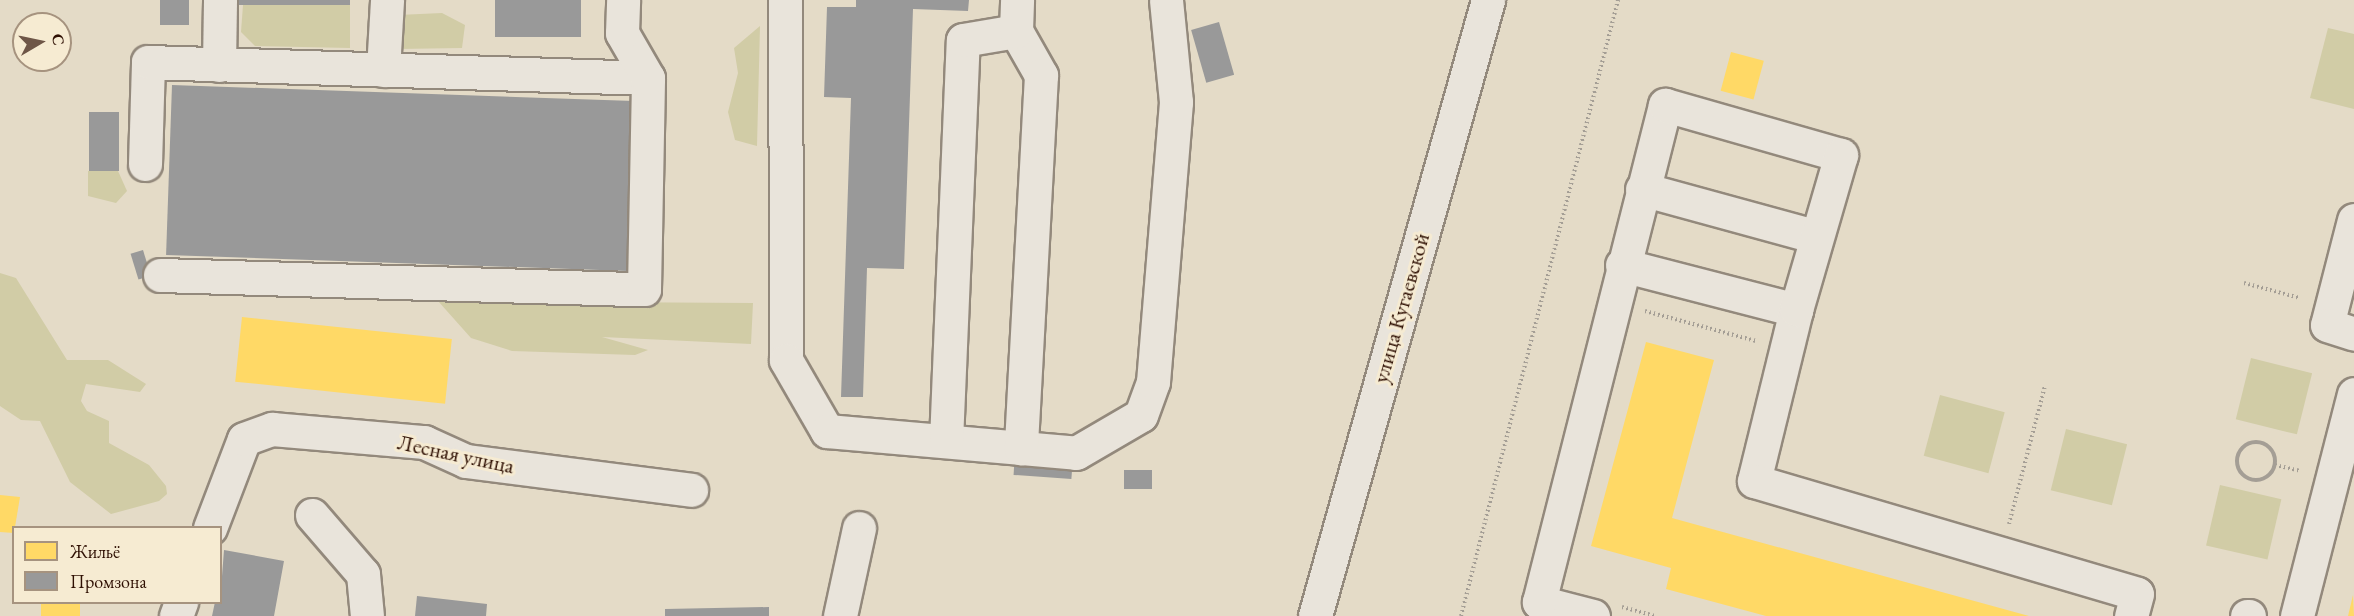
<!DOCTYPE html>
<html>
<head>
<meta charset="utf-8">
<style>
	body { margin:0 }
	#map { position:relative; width:2354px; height:616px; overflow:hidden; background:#e4dbc7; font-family:"EB Garamond",serif }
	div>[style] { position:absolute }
	.green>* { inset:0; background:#d1cca6; transform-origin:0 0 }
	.homes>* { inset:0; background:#ffd966; transform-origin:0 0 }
	.industry>* { inset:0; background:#999; transform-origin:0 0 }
	.path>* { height:4px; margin-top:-2px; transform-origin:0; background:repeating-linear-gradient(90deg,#a49e95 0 1.5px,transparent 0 4.5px) }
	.path>.ring { margin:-2px; padding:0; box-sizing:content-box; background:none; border:4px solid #a49e95; border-radius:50% }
	.roads { filter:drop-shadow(2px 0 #93897c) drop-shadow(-2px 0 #93897c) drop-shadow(0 2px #93897c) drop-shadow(0 -2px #93897c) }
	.minor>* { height:33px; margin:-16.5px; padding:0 16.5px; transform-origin:16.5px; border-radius:16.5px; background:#e9e4db }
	span { translate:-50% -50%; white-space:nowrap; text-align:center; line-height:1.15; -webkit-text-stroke:6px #f6ebd2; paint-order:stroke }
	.street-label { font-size:22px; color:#2e0f02 }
	.legend { position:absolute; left:12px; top:526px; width:210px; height:78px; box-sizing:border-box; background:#f6ebd2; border:2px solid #a6937f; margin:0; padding:8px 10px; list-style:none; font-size:18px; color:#2e0f02 }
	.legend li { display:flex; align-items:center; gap:12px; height:30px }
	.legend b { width:30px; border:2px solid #a6937f }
	.north { position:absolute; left:12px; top:12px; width:60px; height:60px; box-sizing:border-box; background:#f6ebd2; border:2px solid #a6937f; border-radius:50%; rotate:81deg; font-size:16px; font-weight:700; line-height:24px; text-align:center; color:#2e0f02 }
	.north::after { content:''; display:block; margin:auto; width:21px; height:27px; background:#6e5647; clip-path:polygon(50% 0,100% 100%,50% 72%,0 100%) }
</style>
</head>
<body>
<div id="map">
	<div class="green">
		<i style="clip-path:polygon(243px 5px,350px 5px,350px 48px,255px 46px,241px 32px)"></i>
		<i style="clip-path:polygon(442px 13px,465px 25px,462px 48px,398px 49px,398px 15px)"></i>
		<i style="clip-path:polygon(760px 26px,757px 146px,735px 140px,728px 112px,738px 73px,734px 48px)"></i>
		<i style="clip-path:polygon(2328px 28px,2354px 34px,2354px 109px,2310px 98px)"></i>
		<i style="clip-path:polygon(88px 171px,118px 171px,127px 191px,116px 203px,88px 196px)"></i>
		<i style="clip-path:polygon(0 273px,16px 278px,67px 360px,108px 360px,146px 384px,140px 392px,86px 384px,81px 401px,87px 411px,109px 421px,109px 443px,149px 465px,166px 486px,167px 494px,159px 501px,111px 514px,70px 482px,40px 421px,21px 420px,0 406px)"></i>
		<i style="clip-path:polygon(438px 301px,753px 303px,751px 344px,602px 337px,648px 350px,635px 355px,512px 351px,471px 338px)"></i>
		<i style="left:2251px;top:358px;width:63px;height:63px;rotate:14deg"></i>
		<i style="left:1940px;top:395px;width:67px;height:63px;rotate:15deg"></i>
		<i style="left:2066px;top:429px;width:63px;height:63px;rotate:14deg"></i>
		<i style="left:2220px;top:485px;width:63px;height:62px;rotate:13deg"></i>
	</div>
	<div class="homes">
		<i style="left:1731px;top:52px;width:34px;height:40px;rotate:15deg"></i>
		<i style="left:242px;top:317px;width:211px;height:65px;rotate:6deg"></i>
		<i style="clip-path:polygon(1646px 342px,1714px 360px,1672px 518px,2029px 616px,1766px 616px,1666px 589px,1671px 568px,1591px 546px)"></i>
		<i style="clip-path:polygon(0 495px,20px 497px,14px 533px,0 532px)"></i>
		<i style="clip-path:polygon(2353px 595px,2354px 616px,2348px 616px)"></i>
		<i style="left:41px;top:602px;width:39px;height:14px"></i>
	</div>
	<div class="industry">
		<i style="left:160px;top:0;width:29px;height:25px"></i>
		<i style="left:231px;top:0;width:119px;height:5px"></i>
		<i style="left:495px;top:0;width:86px;height:37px"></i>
		<i style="clip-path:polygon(856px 0,969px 0,968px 11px,913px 9px,904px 269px,867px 268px,863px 397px,841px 397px,851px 98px,824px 97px,827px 7px,856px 7px)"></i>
		<i style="left:1219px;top:22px;width:55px;height:29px;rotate:74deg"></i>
		<i style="left:172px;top:85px;width:462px;height:170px;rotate:2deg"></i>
		<i style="left:89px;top:112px;width:30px;height:59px"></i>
		<i style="left:143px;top:250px;width:27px;height:13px;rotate:73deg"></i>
		<i style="left:1015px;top:454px;width:58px;height:21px;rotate:4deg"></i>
		<i style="left:1124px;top:470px;width:28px;height:19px"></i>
		<i style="clip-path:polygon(224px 550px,284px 561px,274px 616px,212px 616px,215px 602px,220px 602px)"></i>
		<i style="clip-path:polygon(417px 596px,487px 604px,486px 616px,415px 616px)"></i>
		<i style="clip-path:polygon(769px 607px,769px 616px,665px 616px,665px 609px)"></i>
	</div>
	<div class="path">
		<i style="left:2244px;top:283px;width:58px;rotate:15deg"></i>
		<i style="left:1645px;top:311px;width:115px;rotate:15.1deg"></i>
		<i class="ring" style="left:2237px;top:442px;width:34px;height:34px"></i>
		<i style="left:2275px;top:465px;width:26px;rotate:13deg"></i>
		<i style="left:2009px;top:524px;width:143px;rotate:-75.4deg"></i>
		<i style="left:1622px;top:607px;width:35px;rotate:15deg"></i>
		<i style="left:1461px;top:616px;width:636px;rotate:-75.7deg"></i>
	</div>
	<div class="roads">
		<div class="minor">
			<i style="left:785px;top:0;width:360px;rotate:89.8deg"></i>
			<i style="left:786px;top:360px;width:82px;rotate:60deg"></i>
			<i style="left:827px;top:431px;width:250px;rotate:5deg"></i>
			<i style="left:1076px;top:453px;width:75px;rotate:-30.3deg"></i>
			<i style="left:1141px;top:415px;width:35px;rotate:-70deg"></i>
			<i style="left:1153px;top:382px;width:281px;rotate:-85.3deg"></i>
			<i style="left:1176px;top:102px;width:102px;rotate:-95.6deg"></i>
			<i style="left:1016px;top:31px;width:51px;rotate:60.4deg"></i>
			<i style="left:1041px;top:75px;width:374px;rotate:93.1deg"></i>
			<i style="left:219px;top:65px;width:65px;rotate:-89.1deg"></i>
			<i style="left:383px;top:70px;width:70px;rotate:-86.7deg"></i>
			<i style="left:145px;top:164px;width:102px;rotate:-88.3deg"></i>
			<i style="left:148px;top:62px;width:500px;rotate:1.83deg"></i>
			<i style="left:1642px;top:189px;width:181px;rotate:15.3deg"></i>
			<i style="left:2354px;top:220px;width:108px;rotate:104.4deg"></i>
			<i style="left:2327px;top:325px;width:28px;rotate:18deg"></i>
			<i style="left:1622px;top:265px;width:180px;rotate:14.5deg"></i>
			<i style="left:1796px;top:310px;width:176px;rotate:103.8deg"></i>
			<i style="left:1754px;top:481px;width:399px;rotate:16.4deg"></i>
			<i style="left:2137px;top:594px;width:23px;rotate:105deg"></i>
			<i style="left:160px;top:275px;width:484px;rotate:1.7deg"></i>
			<i style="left:644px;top:289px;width:211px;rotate:-88.9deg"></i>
			<i style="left:648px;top:78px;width:52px;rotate:-120deg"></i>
			<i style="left:622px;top:33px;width:33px;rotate:-88deg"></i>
			<i style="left:946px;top:441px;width:401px;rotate:-87.6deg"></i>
			<i style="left:963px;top:40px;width:54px;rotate:-9.6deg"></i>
			<i style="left:1016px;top:31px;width:31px;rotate:-88deg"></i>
			<i style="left:312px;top:515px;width:78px;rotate:49.2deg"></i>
			<i style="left:363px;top:574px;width:42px;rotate:84.6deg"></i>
			<i style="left:210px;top:528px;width:95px;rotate:-69.1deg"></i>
			<i style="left:244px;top:439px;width:30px;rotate:-20deg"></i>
			<i style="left:272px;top:429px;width:153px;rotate:4.9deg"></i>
			<i style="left:424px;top:442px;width:46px;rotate:24.3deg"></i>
			<i style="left:466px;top:461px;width:227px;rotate:7.3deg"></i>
			<i style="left:176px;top:616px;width:15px;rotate:-70deg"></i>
			<i style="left:840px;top:616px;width:90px;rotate:-77.8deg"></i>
			<i style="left:1315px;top:616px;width:640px;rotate:-74.31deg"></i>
			<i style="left:1593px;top:616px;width:56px;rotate:-165.5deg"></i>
			<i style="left:1539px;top:602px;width:513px;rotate:-75.77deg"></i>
			<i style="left:1665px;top:105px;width:183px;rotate:15.9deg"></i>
			<i style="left:1841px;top:155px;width:161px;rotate:106.2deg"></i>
			<i style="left:2247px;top:616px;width:2px"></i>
			<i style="left:2297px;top:616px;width:229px;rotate:-75.6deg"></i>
		</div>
	</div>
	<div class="street-label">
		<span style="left:1401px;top:308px;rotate:-74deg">улица Кугаевской</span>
		<span style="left:456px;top:454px;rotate:12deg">Лесная улица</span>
	</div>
	<ul class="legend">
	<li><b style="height:16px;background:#ffd966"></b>Жильё</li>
	<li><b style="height:16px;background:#999"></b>Промзона</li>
	</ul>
	<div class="north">С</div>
</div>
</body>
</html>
